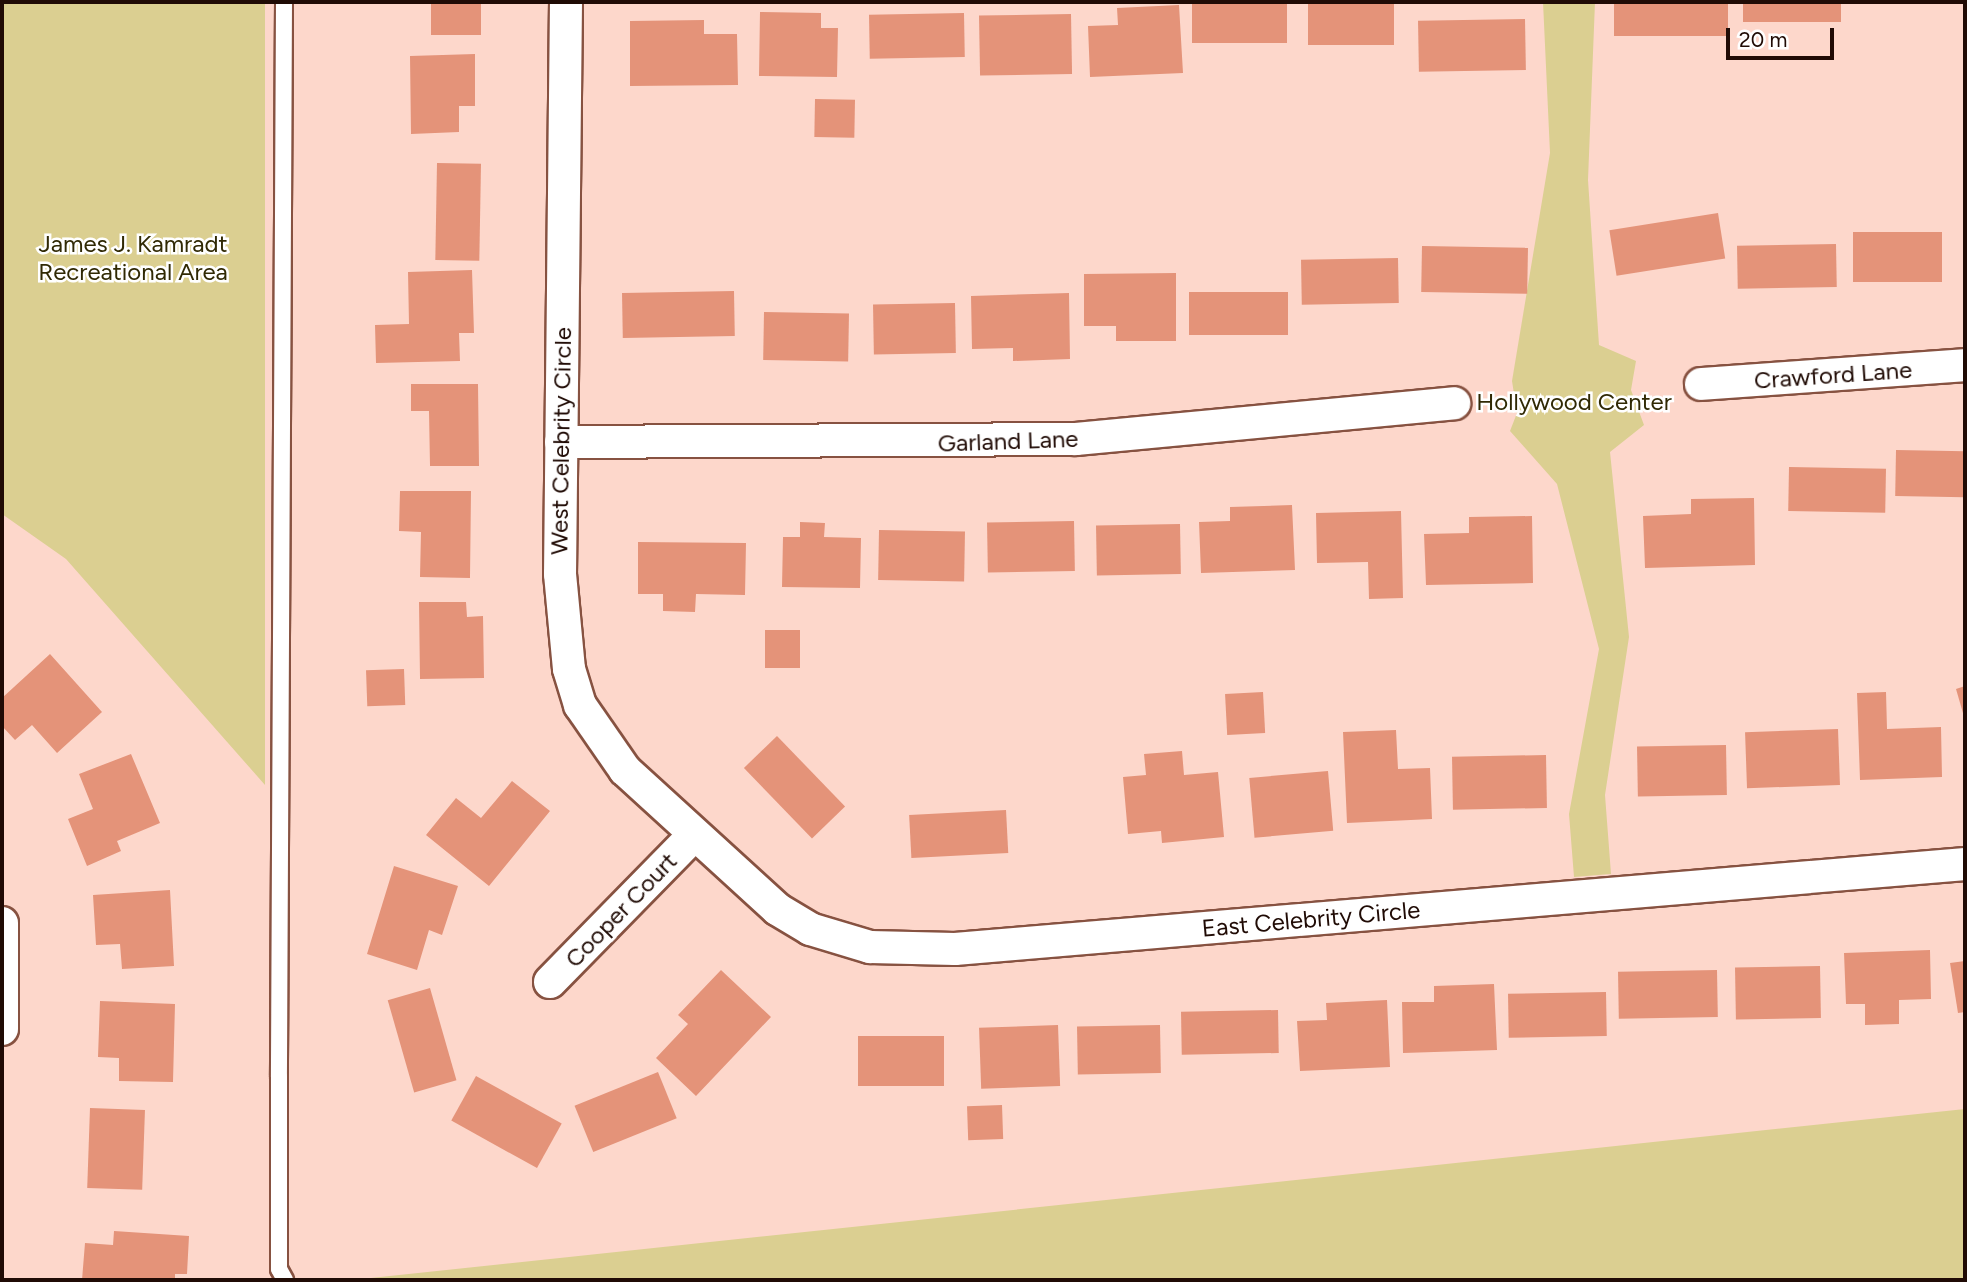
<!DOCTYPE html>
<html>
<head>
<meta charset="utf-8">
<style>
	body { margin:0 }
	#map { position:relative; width:1967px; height:1282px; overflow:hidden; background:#fdd7cb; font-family:Figtree,sans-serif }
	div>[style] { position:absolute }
	.green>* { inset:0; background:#dbcf91 }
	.building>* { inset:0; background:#e49379; transform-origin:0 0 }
	.roads { filter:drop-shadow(2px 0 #875241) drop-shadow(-2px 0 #875241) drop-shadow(0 2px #875241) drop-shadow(0 -2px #875241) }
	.lane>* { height:16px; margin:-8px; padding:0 8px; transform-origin:8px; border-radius:8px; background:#fff }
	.street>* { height:32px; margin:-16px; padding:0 16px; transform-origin:16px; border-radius:16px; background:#fff }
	span { translate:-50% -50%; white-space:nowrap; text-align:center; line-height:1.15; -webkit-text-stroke:5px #fff; paint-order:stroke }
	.park-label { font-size:24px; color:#302904 }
	.street-label { font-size:24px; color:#200b05 }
	.frame { position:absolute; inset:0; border:4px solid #200b05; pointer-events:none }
	.scale { position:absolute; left:1726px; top:28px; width:108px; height:32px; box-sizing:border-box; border:4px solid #200b05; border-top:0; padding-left:9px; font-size:21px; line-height:24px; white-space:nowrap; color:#200b05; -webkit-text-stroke:5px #fff; paint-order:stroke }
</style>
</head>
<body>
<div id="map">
	<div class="green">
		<i style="clip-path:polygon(2px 2px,265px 2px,265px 785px,66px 559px,2px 514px)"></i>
		<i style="clip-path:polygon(1543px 2px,1595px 2px,1588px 180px,1599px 345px,1636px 361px,1631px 390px,1644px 425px,1610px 452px,1629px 637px,1605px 795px,1611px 874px,1574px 877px,1569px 814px,1599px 649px,1557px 484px,1510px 431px,1517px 413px,1512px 381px,1550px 153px)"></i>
		<i style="clip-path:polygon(1965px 1109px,1965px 1280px,352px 1280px)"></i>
	</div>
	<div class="building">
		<i style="left:431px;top:2px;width:50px;height:33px"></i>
		<i style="left:1192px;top:2px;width:95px;height:41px"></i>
		<i style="left:1308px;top:2px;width:86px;height:43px"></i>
		<i style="left:1614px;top:2px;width:114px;height:34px"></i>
		<i style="left:1743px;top:2px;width:98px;height:20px"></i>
		<i style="clip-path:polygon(1179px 5px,1183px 73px,1090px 77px,1088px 26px,1118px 25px,1117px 8px)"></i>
		<i style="clip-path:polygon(760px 12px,821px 13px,821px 28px,838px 28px,837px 77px,759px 76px)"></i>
		<i style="left:964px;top:13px;width:44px;height:95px;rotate:89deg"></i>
		<i style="left:1071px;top:14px;width:60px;height:92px;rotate:89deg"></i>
		<i style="left:1525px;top:19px;width:51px;height:107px;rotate:89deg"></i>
		<i style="clip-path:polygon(704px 20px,704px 34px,737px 34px,738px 85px,630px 86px,630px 21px)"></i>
		<i style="clip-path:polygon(475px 54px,475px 106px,459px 106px,459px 132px,411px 134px,410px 56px)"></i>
		<i style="left:815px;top:99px;width:40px;height:38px;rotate:1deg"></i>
		<i style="left:437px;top:163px;width:44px;height:97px;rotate:1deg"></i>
		<i style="left:1718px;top:213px;width:46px;height:110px;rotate:81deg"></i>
		<i style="left:1942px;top:232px;width:50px;height:89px;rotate:90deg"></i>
		<i style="left:1836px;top:244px;width:43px;height:99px;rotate:89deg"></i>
		<i style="left:1422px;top:246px;width:106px;height:46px;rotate:1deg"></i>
		<i style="left:1398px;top:258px;width:45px;height:97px;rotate:89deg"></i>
		<i style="clip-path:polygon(472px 270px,474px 333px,459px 333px,460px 361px,376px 363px,375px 325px,409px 324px,408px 272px)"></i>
		<i style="clip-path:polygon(1176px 273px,1176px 341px,1116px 341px,1116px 326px,1084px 326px,1084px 274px)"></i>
		<i style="left:734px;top:291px;width:45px;height:112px;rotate:89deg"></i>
		<i style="left:1288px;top:292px;width:43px;height:99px;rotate:90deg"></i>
		<i style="clip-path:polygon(1069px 293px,1070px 359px,1013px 361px,1013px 348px,972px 349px,971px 296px)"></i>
		<i style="left:955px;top:303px;width:50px;height:82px;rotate:89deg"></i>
		<i style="left:764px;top:312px;width:85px;height:48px;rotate:1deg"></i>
		<i style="clip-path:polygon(411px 384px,478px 384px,479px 466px,430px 466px,429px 411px,411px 411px)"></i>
		<i style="left:1896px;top:450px;width:69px;height:46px;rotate:1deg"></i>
		<i style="left:1789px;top:467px;width:97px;height:44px;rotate:1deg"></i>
		<i style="clip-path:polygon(400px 491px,471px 491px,470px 578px,420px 577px,421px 532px,399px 531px)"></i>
		<i style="clip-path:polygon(1754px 498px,1755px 565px,1645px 568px,1643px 516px,1691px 514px,1691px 499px)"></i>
		<i style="clip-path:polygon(1292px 505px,1295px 570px,1201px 573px,1199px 522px,1230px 521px,1230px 507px)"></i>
		<i style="clip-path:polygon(1401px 511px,1403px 598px,1369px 599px,1368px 562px,1317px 563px,1316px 513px)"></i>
		<i style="clip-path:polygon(1532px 516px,1533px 583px,1426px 585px,1424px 534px,1469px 533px,1469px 517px)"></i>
		<i style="left:1074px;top:521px;width:50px;height:87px;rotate:89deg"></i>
		<i style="clip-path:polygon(800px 522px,825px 523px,824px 537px,861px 538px,860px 588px,782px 587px,783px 537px,800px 537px)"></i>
		<i style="left:1180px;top:524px;width:50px;height:84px;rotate:89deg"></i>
		<i style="left:879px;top:530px;width:86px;height:50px;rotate:1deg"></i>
		<i style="clip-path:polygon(638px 542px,746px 543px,745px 595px,696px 594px,695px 612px,663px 611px,663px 594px,638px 594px)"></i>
		<i style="clip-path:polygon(419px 602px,466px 602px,467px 617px,483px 616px,484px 678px,420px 679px)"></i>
		<i style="left:765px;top:630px;width:35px;height:38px"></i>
		<i style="clip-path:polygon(50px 654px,102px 712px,57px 753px,32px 725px,15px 740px,2px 726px,2px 698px)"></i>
		<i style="left:404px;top:669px;width:36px;height:38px;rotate:88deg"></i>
		<i style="clip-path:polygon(1965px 686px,1965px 720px,1956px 689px)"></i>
		<i style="left:1263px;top:692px;width:41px;height:38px;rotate:87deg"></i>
		<i style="clip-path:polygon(1886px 692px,1887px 729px,1941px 727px,1942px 777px,1860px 780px,1857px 693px)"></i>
		<i style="left:1838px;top:729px;width:56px;height:93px;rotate:88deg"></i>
		<i style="clip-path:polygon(1396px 730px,1398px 769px,1430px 768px,1432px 819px,1347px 823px,1343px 732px)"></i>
		<i style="left:777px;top:736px;width:98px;height:46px;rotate:46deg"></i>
		<i style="left:1726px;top:745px;width:50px;height:89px;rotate:89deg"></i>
		<i style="clip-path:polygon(1182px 751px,1184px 775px,1218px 772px,1224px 837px,1162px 843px,1161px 831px,1128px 834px,1123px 777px,1146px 775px,1144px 754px)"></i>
		<i style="clip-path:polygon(131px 754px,160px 823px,117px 841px,121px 851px,87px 866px,68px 819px,93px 809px,79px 774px)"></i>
		<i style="left:1546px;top:755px;width:53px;height:94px;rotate:89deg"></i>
		<i style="left:1328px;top:771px;width:60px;height:79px;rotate:85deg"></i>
		<i style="clip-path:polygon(512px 781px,550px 811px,489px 886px,426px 835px,456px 798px,481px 818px)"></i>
		<i style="left:1006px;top:810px;width:43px;height:97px;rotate:87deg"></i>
		<i style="clip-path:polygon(394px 866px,458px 886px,442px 935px,429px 930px,417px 970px,367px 954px)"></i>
		<i style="clip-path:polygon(170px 890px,174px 966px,122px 969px,120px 944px,96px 945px,93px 895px)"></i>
		<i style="clip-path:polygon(1930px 950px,1931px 999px,1899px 1000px,1899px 1024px,1865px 1025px,1865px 1004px,1846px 1004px,1844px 953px)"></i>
		<i style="clip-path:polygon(1965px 961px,1965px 1012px,1958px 1013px,1950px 963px)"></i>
		<i style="left:1820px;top:966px;width:52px;height:85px;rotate:89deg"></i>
		<i style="clip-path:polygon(721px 970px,771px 1017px,696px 1096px,656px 1058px,688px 1024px,678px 1015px)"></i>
		<i style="left:1717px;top:970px;width:47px;height:99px;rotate:89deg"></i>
		<i style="clip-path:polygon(1494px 984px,1497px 1050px,1403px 1053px,1402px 1002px,1434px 1002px,1434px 986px)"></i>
		<i style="left:430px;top:988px;width:96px;height:44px;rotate:74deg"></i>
		<i style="left:1606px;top:992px;width:44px;height:98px;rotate:89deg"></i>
		<i style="clip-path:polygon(1387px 1000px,1390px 1067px,1300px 1071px,1297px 1021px,1327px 1020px,1326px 1003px)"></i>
		<i style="clip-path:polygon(100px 1001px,175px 1004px,173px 1082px,119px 1081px,119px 1058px,98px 1057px)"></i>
		<i style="left:1278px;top:1010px;width:43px;height:97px;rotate:89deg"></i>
		<i style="left:1058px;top:1025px;width:61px;height:79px;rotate:88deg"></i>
		<i style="left:1160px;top:1025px;width:48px;height:83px;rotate:89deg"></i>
		<i style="left:944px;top:1036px;width:50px;height:86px;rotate:90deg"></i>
		<i style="left:658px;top:1072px;width:50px;height:90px;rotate:68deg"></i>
		<i style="left:476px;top:1076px;width:98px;height:51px;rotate:29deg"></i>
		<i style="left:1002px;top:1105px;width:34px;height:35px;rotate:88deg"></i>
		<i style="left:90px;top:1108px;width:55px;height:80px;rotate:2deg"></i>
		<i style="clip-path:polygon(114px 1231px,189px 1236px,187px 1274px,175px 1274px,175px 1280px,82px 1280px,85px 1243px,113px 1245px)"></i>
	</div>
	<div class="roads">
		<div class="lane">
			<i style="left:284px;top:2px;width:1075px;rotate:90.27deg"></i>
			<i style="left:279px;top:1077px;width:192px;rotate:90deg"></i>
			<i style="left:279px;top:1269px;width:13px;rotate:61deg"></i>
		</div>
		<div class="street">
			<i style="left:566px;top:2px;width:572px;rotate:90.6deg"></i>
			<i style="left:560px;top:574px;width:95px;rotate:84.6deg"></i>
			<i style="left:569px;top:669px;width:38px;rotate:73deg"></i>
			<i style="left:580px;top:705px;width:79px;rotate:55.3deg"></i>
			<i style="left:625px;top:770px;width:206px;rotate:42.4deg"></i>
			<i style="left:777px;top:909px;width:39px;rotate:31deg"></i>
			<i style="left:810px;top:929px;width:63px;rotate:16.7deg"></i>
			<i style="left:870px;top:947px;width:85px;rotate:1.3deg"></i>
			<i style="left:955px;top:949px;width:1014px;rotate:-4.81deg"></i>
			<i style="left:1701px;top:384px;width:265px;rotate:-4.1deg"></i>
			<i style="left:561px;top:442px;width:515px;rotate:-0.33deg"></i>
			<i style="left:1076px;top:439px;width:380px;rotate:-5.4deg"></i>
			<i style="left:2px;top:923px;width:106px;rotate:90deg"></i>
			<i style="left:550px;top:982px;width:203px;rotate:-45.6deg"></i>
		</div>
	</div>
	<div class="park-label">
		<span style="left:133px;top:258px">James J. Kamradt<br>Recreational Area</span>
		<span style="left:1574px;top:402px">Hollywood Center</span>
	</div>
	<div class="street-label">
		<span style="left:1833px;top:375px;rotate:-4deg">Crawford Lane</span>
		<span style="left:561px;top:441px;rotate:-89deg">West Celebrity Circle</span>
		<span style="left:1008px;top:441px;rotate:-2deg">Garland Lane</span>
		<span style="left:621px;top:910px;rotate:-46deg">Cooper Court</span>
		<span style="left:1311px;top:919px;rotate:-5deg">East Celebrity Circle</span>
	</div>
	<div class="frame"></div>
	<div class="scale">20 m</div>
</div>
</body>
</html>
